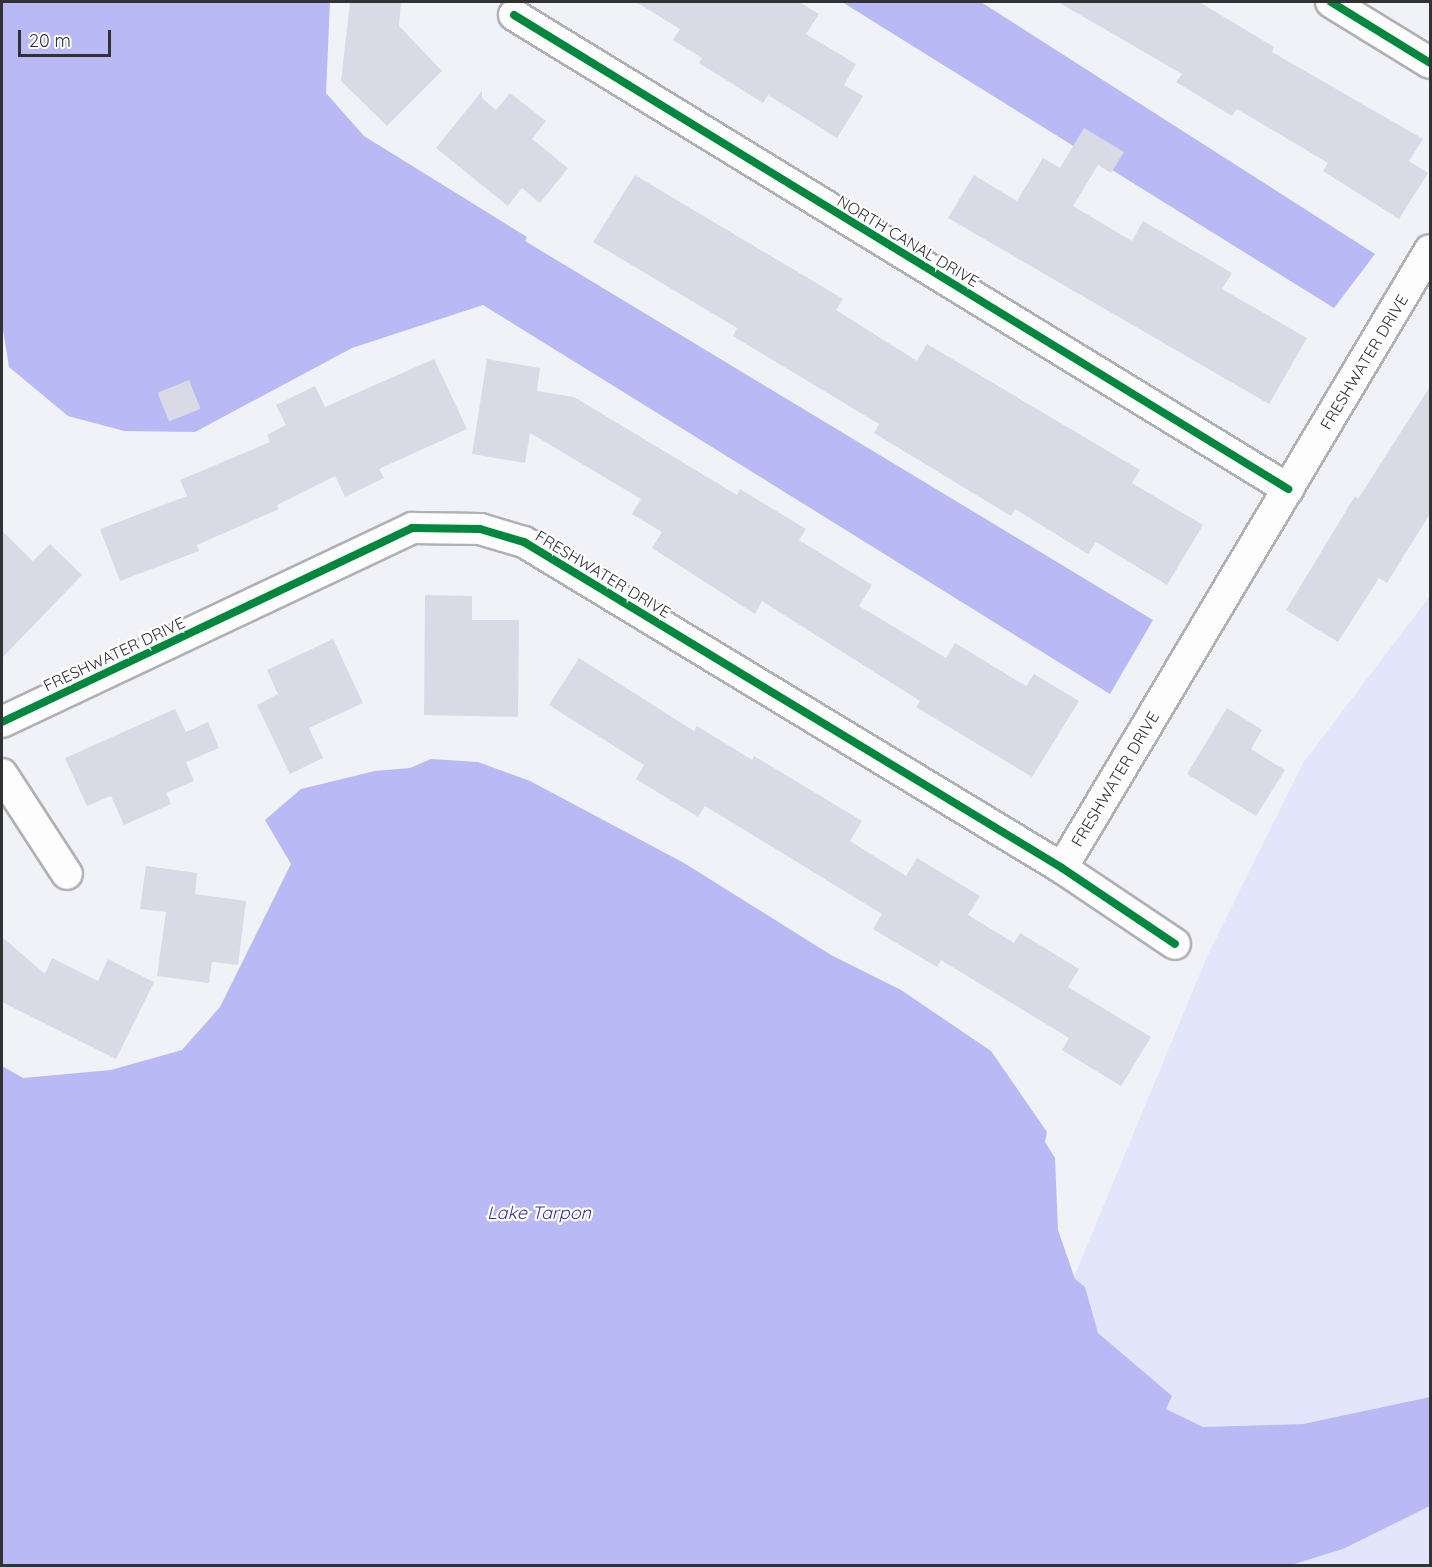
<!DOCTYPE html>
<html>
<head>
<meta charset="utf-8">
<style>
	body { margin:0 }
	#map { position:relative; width:1432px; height:1567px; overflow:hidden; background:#f1f2f7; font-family:Quicksand,sans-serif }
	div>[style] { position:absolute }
	.green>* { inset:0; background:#e3e5fa }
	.water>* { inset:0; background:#b8b9f5 }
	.building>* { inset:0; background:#d9dae6; transform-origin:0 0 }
	.roads { filter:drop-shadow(2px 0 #b0b1b4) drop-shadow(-2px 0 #b0b1b4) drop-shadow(0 2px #b0b1b4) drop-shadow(0 -2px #b0b1b4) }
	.minor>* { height:30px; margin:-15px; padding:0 15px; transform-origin:15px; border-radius:15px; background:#fdfdfe }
	.cycleway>* { height:8px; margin:-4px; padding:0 4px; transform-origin:4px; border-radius:4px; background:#00873e }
	span { translate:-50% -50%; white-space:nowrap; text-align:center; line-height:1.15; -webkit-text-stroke:4.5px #fefefe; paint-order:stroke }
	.street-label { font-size:16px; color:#323235 }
	.water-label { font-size:18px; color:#3e3191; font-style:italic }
	.frame { position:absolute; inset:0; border:3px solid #323235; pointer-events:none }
	.scale { position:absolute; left:18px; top:30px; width:93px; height:27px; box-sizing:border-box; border:3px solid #323235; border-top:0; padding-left:8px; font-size:18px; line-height:21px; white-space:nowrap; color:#323235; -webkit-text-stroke:4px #fefefe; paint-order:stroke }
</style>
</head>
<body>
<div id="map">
	<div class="green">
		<i style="clip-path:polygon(1430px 596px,1430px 1397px,1303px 1424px,1203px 1427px,1119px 1387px,1074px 1277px,1206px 959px,1303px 763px)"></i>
		<i style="clip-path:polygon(1430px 1506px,1430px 1565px,1288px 1566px,1343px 1549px)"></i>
	</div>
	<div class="water">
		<i style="clip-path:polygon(2px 2px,330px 2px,326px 93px,364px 136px,527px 237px,525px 241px,1153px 620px,1110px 694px,483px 305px,352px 348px,195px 432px,124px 431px,68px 416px,9px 367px,2px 324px)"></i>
		<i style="clip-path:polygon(842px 2px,981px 2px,1375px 254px,1334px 308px)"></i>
		<i style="clip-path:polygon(431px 759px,478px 762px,530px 781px,684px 863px,831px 955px,901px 990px,991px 1051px,1047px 1132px,1045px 1142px,1055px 1158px,1058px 1230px,1075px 1279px,1085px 1287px,1098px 1333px,1172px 1396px,1166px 1409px,1203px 1427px,1303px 1424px,1430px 1397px,1430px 1506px,1343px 1549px,1288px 1566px,2px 1565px,2px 1066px,23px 1078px,111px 1070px,182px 1050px,220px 1007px,291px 864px,265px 820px,301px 789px,375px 771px,410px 768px)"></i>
	</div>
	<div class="building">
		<i style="clip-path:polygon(350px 2px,401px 2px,399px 26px,442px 71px,387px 126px,341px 81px)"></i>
		<i style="clip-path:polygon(636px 2px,799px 2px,819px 14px,806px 34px,856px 64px,844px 85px,863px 96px,837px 138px,768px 95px,763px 103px,699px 63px,702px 58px,673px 40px,680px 29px)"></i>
		<i style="clip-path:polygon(1058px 2px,1199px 2px,1274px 47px,1272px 52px,1423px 139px,1409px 161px,1428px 173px,1399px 219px,1323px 171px,1328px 163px,1237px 109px,1232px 116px,1176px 82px,1182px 74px)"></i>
		<i style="clip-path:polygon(482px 91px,482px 98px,496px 110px,510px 93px,546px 121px,532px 139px,568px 168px,540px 203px,522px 188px,508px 206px,436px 148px)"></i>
		<i style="clip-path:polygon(1084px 128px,1124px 152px,1111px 173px,1098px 165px,1073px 206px,1132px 241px,1143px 221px,1232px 273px,1222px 289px,1307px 338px,1269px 404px,948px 218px,974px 175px,1017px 201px,1043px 158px,1060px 168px)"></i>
		<i style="clip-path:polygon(635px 175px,843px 299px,836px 310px,917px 361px,927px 344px,1140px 470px,1132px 483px,1203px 525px,1167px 585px,1096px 542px,1088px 554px,1015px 509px,1011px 516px,874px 433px,879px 424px,733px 336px,737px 328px,593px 242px)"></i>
		<i style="clip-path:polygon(434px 359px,467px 429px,379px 469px,384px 478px,345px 497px,335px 476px,277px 505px,279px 509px,197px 545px,199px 551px,120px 581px,100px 529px,187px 496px,180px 480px,270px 442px,267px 435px,286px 425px,276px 405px,315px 386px,325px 407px)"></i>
		<i style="clip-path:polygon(487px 359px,540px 368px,537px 391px,574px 397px,737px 495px,740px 489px,806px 529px,799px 540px,872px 585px,859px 606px,946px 658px,955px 643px,1026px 686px,1034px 674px,1079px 701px,1032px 777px,916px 707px,920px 701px,762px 601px,755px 614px,652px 548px,662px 532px,632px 514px,641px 499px,530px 433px,525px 463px,472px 454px)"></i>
		<i style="left:189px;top:380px;width:31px;height:34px;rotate:68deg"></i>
		<i style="clip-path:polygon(1431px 385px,1431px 512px,1387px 583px,1379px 578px,1338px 642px,1286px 610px,1355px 496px,1358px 499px)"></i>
		<i style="clip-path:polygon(2px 531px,33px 561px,50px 544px,82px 575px,2px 658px)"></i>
		<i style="clip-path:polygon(425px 595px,472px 596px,472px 620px,519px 620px,518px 717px,424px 715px)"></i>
		<i style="clip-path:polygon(333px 639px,363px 703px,309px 728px,323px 758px,290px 774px,257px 705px,278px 694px,267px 670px)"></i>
		<i style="clip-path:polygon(579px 658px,694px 731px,697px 726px,752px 760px,754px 756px,862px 821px,850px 841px,906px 876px,917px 858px,980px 896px,968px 915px,1014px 943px,1020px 933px,1079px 969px,1068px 987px,1151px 1037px,1121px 1086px,1062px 1050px,1069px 1038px,941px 960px,937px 967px,873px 929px,882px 914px,705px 806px,698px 817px,636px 779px,644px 765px,549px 705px)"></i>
		<i style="clip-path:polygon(1227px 708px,1262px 730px,1251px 749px,1285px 770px,1256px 816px,1187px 774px)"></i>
		<i style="clip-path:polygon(175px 709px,186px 732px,208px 722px,219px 748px,186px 762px,194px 781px,166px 793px,171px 804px,124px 825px,111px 796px,87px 806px,65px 758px)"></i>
		<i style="clip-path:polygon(146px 866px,197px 873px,195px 894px,246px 901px,238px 965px,212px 962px,209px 983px,157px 976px,166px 912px,140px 909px)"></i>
		<i style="clip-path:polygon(2px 937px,45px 974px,52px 958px,98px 981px,108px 959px,154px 982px,116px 1059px,2px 1002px)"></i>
	</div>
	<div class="roads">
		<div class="minor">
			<i style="left:1331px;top:2px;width:116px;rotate:31.6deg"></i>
			<i style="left:514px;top:15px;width:908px;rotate:31.48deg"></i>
			<i style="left:2px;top:722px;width:454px;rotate:-25.3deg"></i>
			<i style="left:412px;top:528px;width:68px;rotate:0.8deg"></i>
			<i style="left:480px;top:529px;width:46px;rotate:16.5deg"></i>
			<i style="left:524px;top:542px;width:629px;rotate:31.21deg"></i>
			<i style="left:1062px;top:868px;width:136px;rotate:33.9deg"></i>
			<i style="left:2px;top:774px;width:119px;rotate:57deg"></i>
			<i style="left:1062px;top:868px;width:719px;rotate:-59.23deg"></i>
		</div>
	</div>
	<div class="cycleway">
		<i style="left:1331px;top:2px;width:116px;rotate:31.6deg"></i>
		<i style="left:514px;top:15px;width:908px;rotate:31.48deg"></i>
		<i style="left:2px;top:722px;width:454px;rotate:-25.3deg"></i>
		<i style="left:412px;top:528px;width:68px;rotate:0.8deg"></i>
		<i style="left:480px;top:529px;width:46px;rotate:16.5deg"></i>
		<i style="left:524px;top:542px;width:629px;rotate:31.21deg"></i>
		<i style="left:1062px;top:868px;width:136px;rotate:33.9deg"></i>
	</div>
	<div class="street-label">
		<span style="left:908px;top:241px;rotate:31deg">NORTH CANAL DRIVE</span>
		<span style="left:1364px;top:362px;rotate:-59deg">FRESHWATER DRIVE</span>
		<span style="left:603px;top:574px;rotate:31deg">FRESHWATER DRIVE</span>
		<span style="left:114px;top:654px;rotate:-25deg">FRESHWATER DRIVE</span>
		<span style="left:1115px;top:779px;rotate:-59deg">FRESHWATER DRIVE</span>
	</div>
	<div class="water-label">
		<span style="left:539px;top:1213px">Lake Tarpon</span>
	</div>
	<div class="frame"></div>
	<div class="scale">20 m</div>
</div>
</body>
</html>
